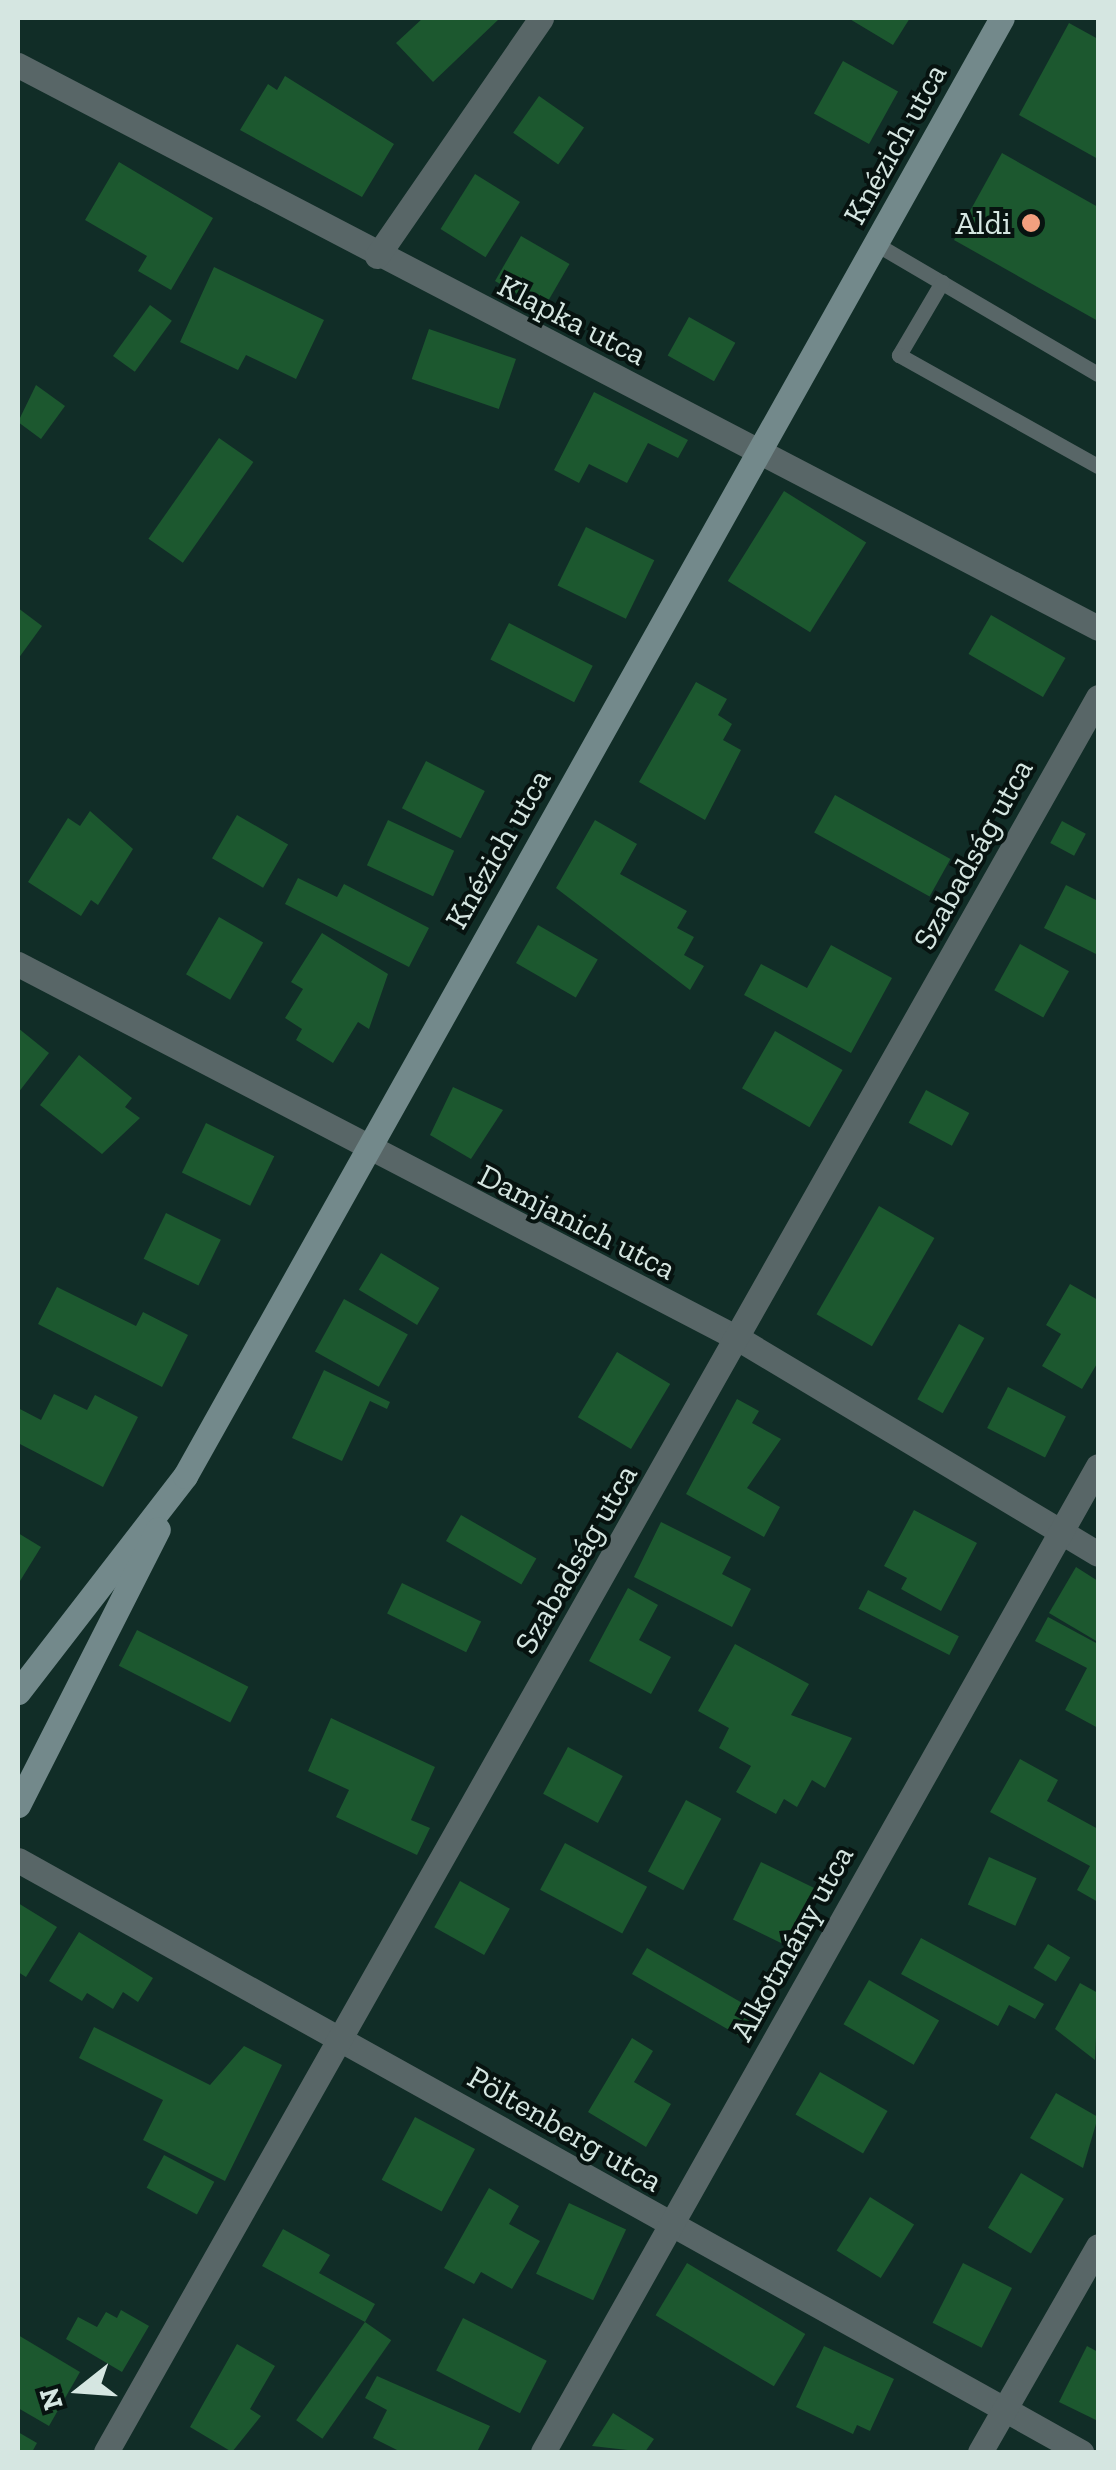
<!DOCTYPE html>
<html>
<head>
<meta charset="utf-8">
<style>
	body { margin:0 }
	#map { position:relative; width:1116px; height:2470px; overflow:hidden; background:#112d27; font-family:"Zilla Slab",serif }
	div>[style] { position:absolute }
	.building>* { inset:0; background:#1c582f; transform-origin:0 0 }
	.lane>* { height:15px; margin:-7.5px; padding:0 7.5px; transform-origin:7.5px; border-radius:7.5px; background:#586667 }
	.street>* { height:25px; margin:-12.5px; padding:0 12.5px; transform-origin:12.5px; border-radius:12.5px; background:#586667 }
	.secondary>* { height:25px; margin:-12.5px; padding:0 12.5px; transform-origin:12.5px; border-radius:12.5px; background:#73898b }
	.dots>* { width:28px; height:28px; translate:-50% -50%; box-sizing:border-box; border:5px solid #071310; border-radius:50% }
	span { translate:-50% -50%; white-space:nowrap; text-align:center; line-height:1.15; -webkit-text-stroke:8px #071310; paint-order:stroke }
	.street-label { font-size:32px; color:#d5e6e1 }
	.poi-label { font-size:32px; color:#d5e6e1 }
	.right { translate:-100% -50%; text-align:right }
	.frame { position:absolute; inset:0; border:20px solid #d5e6e1; pointer-events:none }
	.north { position:absolute; left:30px; top:2340px; width:100px; height:100px; -webkit-text-stroke:8px #071310; paint-order:stroke; rotate:253deg; font-size:28px; font-weight:700; line-height:40px; text-align:center; color:#d5e6e1 }
	.north::after { content:''; display:block; margin:auto; width:35px; height:45px; background:#d5e6e1; clip-path:polygon(50% 0,100% 100%,50% 72%,0 100%) }
</style>
</head>
<body>
<div id="map">
	<div class="building">
		<i style="clip-path:polygon(423px 18px,500px 18px,433px 82px,396px 43px)"></i>
		<i style="clip-path:polygon(848px 18px,910px 18px,893px 45px)"></i>
		<i style="clip-path:polygon(1069px 23px,1098px 39px,1098px 159px,1019px 115px)"></i>
		<i style="left:843px;top:61px;width:63px;height:60px;rotate:29deg"></i>
		<i style="clip-path:polygon(285px 76px,394px 144px,362px 197px,240px 130px,268px 84px,277px 90px)"></i>
		<i style="left:539px;top:96px;width:55px;height:45px;rotate:35deg"></i>
		<i style="clip-path:polygon(1002px 153px,1098px 207px,1098px 321px,954px 240px)"></i>
		<i style="clip-path:polygon(119px 162px,213px 218px,171px 290px,138px 271px,147px 256px,85px 220px)"></i>
		<i style="left:475px;top:174px;width:53px;height:65px;rotate:32deg"></i>
		<i style="left:521px;top:236px;width:56px;height:52px;rotate:30deg"></i>
		<i style="clip-path:polygon(214px 267px,324px 320px,296px 379px,246px 355px,238px 370px,180px 342px)"></i>
		<i style="left:150px;top:305px;width:27px;height:63px;rotate:36deg"></i>
		<i style="left:689px;top:317px;width:53px;height:44px;rotate:29deg"></i>
		<i style="left:429px;top:329px;width:92px;height:53px;rotate:19deg"></i>
		<i style="clip-path:polygon(36px 385px,65px 406px,41px 439px,18px 422px)"></i>
		<i style="clip-path:polygon(594px 392px,688px 440px,678px 458px,648px 443px,627px 483px,589px 464px,579px 483px,554px 470px)"></i>
		<i style="left:219px;top:438px;width:42px;height:123px;rotate:35deg"></i>
		<i style="left:784px;top:491px;width:97px;height:106px;rotate:32deg"></i>
		<i style="left:586px;top:527px;width:76px;height:65px;rotate:26deg"></i>
		<i style="clip-path:polygon(18px 608px,42px 626px,18px 659px)"></i>
		<i style="left:991px;top:615px;width:86px;height:45px;rotate:30deg"></i>
		<i style="left:509px;top:623px;width:94px;height:41px;rotate:27deg"></i>
		<i style="clip-path:polygon(696px 682px,727px 699px,718px 715px,732px 724px,723px 740px,741px 750px,705px 820px,639px 782px)"></i>
		<i style="left:426px;top:761px;width:66px;height:53px;rotate:27deg"></i>
		<i style="left:835px;top:795px;width:132px;height:43px;rotate:29deg"></i>
		<i style="clip-path:polygon(90px 811px,133px 849px,98px 905px,91px 900px,81px 916px,28px 882px,68px 818px,80px 826px)"></i>
		<i style="left:237px;top:815px;width:59px;height:50px;rotate:30deg"></i>
		<i style="left:388px;top:820px;width:73px;height:50px;rotate:25deg"></i>
		<i style="clip-path:polygon(595px 820px,637px 844px,620px 874px,687px 911px,677px 928px,694px 937px,684px 955px,704px 966px,690px 990px,556px 888px)"></i>
		<i style="left:1062px;top:821px;width:27px;height:25px;rotate:28deg"></i>
		<i style="clip-path:polygon(298px 878px,337px 897px,344px 884px,429px 928px,409px 967px,285px 904px)"></i>
		<i style="clip-path:polygon(1066px 885px,1098px 901px,1098px 955px,1044px 928px)"></i>
		<i style="left:219px;top:917px;width:51px;height:66px;rotate:30deg"></i>
		<i style="left:538px;top:925px;width:69px;height:44px;rotate:30deg"></i>
		<i style="clip-path:polygon(322px 933px,388px 974px,369px 1029px,358px 1022px,333px 1063px,296px 1040px,302px 1029px,285px 1018px,303px 989px,291px 982px)"></i>
		<i style="left:1020px;top:944px;width:56px;height:53px;rotate:29deg"></i>
		<i style="clip-path:polygon(831px 945px,892px 978px,851px 1053px,744px 995px,761px 964px,807px 988px)"></i>
		<i style="clip-path:polygon(18px 1028px,49px 1053px,18px 1093px)"></i>
		<i style="left:775px;top:1031px;width:78px;height:66px;rotate:30deg"></i>
		<i style="clip-path:polygon(79px 1055px,132px 1098px,125px 1107px,140px 1118px,102px 1154px,40px 1105px)"></i>
		<i style="clip-path:polygon(453px 1087px,503px 1110px,471px 1159px,430px 1135px)"></i>
		<i style="left:926px;top:1090px;width:49px;height:37px;rotate:28deg"></i>
		<i style="left:206px;top:1123px;width:76px;height:55px;rotate:26deg"></i>
		<i style="left:879px;top:1206px;width:64px;height:125px;rotate:30deg"></i>
		<i style="left:166px;top:1213px;width:61px;height:51px;rotate:26deg"></i>
		<i style="left:381px;top:1253px;width:68px;height:43px;rotate:31deg"></i>
		<i style="clip-path:polygon(1070px 1284px,1098px 1300px,1098px 1362px,1082px 1389px,1042px 1366px,1061px 1334px,1046px 1325px)"></i>
		<i style="clip-path:polygon(57px 1287px,136px 1326px,143px 1312px,188px 1335px,162px 1387px,38px 1324px)"></i>
		<i style="left:344px;top:1299px;width:73px;height:60px;rotate:29deg"></i>
		<i style="left:959px;top:1324px;width:29px;height:86px;rotate:29deg"></i>
		<i style="left:617px;top:1352px;width:62px;height:76px;rotate:31deg"></i>
		<i style="clip-path:polygon(324px 1370px,390px 1402px,387px 1409px,370px 1401px,342px 1461px,292px 1438px)"></i>
		<i style="left:1008px;top:1387px;width:65px;height:46px;rotate:27deg"></i>
		<i style="clip-path:polygon(54px 1394px,87px 1410px,95px 1395px,138px 1417px,103px 1487px,18px 1443px,18px 1408px,41px 1420px)"></i>
		<i style="clip-path:polygon(737px 1399px,759px 1411px,752px 1423px,781px 1439px,747px 1488px,780px 1507px,764px 1537px,686px 1494px)"></i>
		<i style="clip-path:polygon(914px 1510px,977px 1543px,941px 1611px,901px 1589px,907px 1578px,884px 1566px)"></i>
		<i style="left:461px;top:1515px;width:87px;height:30px;rotate:30deg"></i>
		<i style="clip-path:polygon(661px 1522px,731px 1557px,722px 1574px,751px 1589px,732px 1627px,634px 1577px)"></i>
		<i style="clip-path:polygon(18px 1533px,41px 1547px,20px 1581px,18px 1579px)"></i>
		<i style="clip-path:polygon(1076px 1567px,1098px 1581px,1098px 1642px,1049px 1613px)"></i>
		<i style="left:402px;top:1583px;width:88px;height:34px;rotate:26deg"></i>
		<i style="clip-path:polygon(628px 1588px,658px 1605px,639px 1640px,671px 1657px,651px 1694px,589px 1661px)"></i>
		<i style="left:868px;top:1590px;width:102px;height:21px;rotate:27deg"></i>
		<i style="clip-path:polygon(1048px 1617px,1098px 1644px,1098px 1728px,1065px 1710px,1087px 1668px,1035px 1641px)"></i>
		<i style="left:137px;top:1630px;width:125px;height:40px;rotate:27deg"></i>
		<i style="clip-path:polygon(735px 1644px,809px 1684px,791px 1715px,852px 1738px,825px 1788px,812px 1780px,797px 1807px,784px 1799px,776px 1814px,736px 1792px,751px 1766px,719px 1748px,729px 1728px,698px 1711px)"></i>
		<i style="clip-path:polygon(331px 1718px,435px 1767px,411px 1820px,430px 1828px,417px 1855px,336px 1817px,349px 1790px,308px 1771px)"></i>
		<i style="left:568px;top:1747px;width:62px;height:53px;rotate:28deg"></i>
		<i style="clip-path:polygon(1020px 1759px,1058px 1780px,1047px 1801px,1098px 1829px,1098px 1902px,1077px 1890px,1090px 1866px,990px 1812px)"></i>
		<i style="left:686px;top:1800px;width:40px;height:81px;rotate:28deg"></i>
		<i style="left:565px;top:1843px;width:93px;height:53px;rotate:28deg"></i>
		<i style="left:989px;top:1857px;width:52px;height:52px;rotate:24deg"></i>
		<i style="left:761px;top:1862px;width:66px;height:64px;rotate:26deg"></i>
		<i style="left:460px;top:1881px;width:57px;height:53px;rotate:29deg"></i>
		<i style="clip-path:polygon(18px 1903px,57px 1927px,26px 1977px,18px 1972px)"></i>
		<i style="clip-path:polygon(79px 1932px,153px 1978px,138px 2002px,123px 1992px,113px 2009px,87px 1993px,82px 2001px,49px 1981px)"></i>
		<i style="clip-path:polygon(921px 1938px,1044px 2004px,1035px 2019px,1009px 2005px,998px 2026px,901px 1974px)"></i>
		<i style="left:1048px;top:1944px;width:26px;height:28px;rotate:31deg"></i>
		<i style="left:647px;top:1948px;width:131px;height:30px;rotate:30deg"></i>
		<i style="left:869px;top:1980px;width:81px;height:51px;rotate:30deg"></i>
		<i style="clip-path:polygon(1080px 1983px,1098px 1993px,1095px 2060px,1055px 2029px)"></i>
		<i style="clip-path:polygon(94px 2027px,210px 2085px,244px 2046px,282px 2065px,225px 2181px,143px 2140px,163px 2100px,79px 2058px)"></i>
		<i style="clip-path:polygon(632px 2038px,653px 2051px,634px 2082px,671px 2104px,646px 2147px,588px 2112px)"></i>
		<i style="left:820px;top:2072px;width:78px;height:49px;rotate:30deg"></i>
		<i style="clip-path:polygon(1056px 2093px,1098px 2117px,1083px 2168px,1030px 2138px)"></i>
		<i style="left:415px;top:2117px;width:68px;height:71px;rotate:28deg"></i>
		<i style="left:164px;top:2155px;width:57px;height:37px;rotate:28deg"></i>
		<i style="left:1021px;top:2173px;width:50px;height:64px;rotate:31deg"></i>
		<i style="clip-path:polygon(489px 2188px,519px 2206px,509px 2224px,540px 2241px,512px 2289px,481px 2272px,474px 2284px,444px 2268px)"></i>
		<i style="left:870px;top:2197px;width:52px;height:63px;rotate:32deg"></i>
		<i style="left:569px;top:2203px;width:63px;height:78px;rotate:25deg"></i>
		<i style="clip-path:polygon(283px 2229px,330px 2255px,319px 2273px,375px 2304px,365px 2322px,262px 2266px)"></i>
		<i style="left:687px;top:2263px;width:138px;height:61px;rotate:31deg"></i>
		<i style="left:963px;top:2263px;width:55px;height:67px;rotate:27deg"></i>
		<i style="clip-path:polygon(121px 2310px,149px 2326px,122px 2372px,66px 2339px,78px 2317px,97px 2327px,106px 2312px,117px 2318px)"></i>
		<i style="left:463px;top:2318px;width:94px;height:59px;rotate:27deg"></i>
		<i style="left:365px;top:2322px;width:32px;height:120px;rotate:35deg"></i>
		<i style="clip-path:polygon(18px 2335px,80px 2372px,49px 2426px,18px 2408px)"></i>
		<i style="clip-path:polygon(237px 2344px,275px 2366px,250px 2409px,261px 2416px,232px 2452px,190px 2427px)"></i>
		<i style="clip-path:polygon(824px 2346px,894px 2379px,870px 2431px,857px 2425px,853px 2434px,796px 2407px)"></i>
		<i style="clip-path:polygon(1087px 2346px,1098px 2352px,1098px 2421px,1059px 2402px)"></i>
		<i style="clip-path:polygon(377px 2376px,490px 2426px,477px 2452px,401px 2452px,373px 2438px,387px 2410px,365px 2398px)"></i>
		<i style="clip-path:polygon(613px 2413px,654px 2439px,645px 2452px,592px 2446px)"></i>
		<i style="clip-path:polygon(18px 2432px,37px 2443px,32px 2452px,18px 2452px)"></i>
	</div>
	<div class="lane">
		<i style="left:876px;top:244px;width:257px;rotate:30.4deg"></i>
		<i style="left:942px;top:282px;width:85px;rotate:120.5deg"></i>
		<i style="left:899px;top:355px;width:228px;rotate:29.2deg"></i>
	</div>
	<div class="street">
		<i style="left:18px;top:65px;width:1218px;rotate:27.53deg"></i>
		<i style="left:377px;top:256px;width:289px;rotate:-55.4deg"></i>
		<i style="left:18px;top:964px;width:813px;rotate:27.48deg"></i>
		<i style="left:739px;top:1339px;width:418px;rotate:30.9deg"></i>
		<i style="left:18px;top:1860px;width:1217px;rotate:29.11deg"></i>
		<i style="left:106px;top:2452px;width:2016px;rotate:-60.52deg"></i>
		<i style="left:543px;top:2452px;width:1131px;rotate:-60.63deg"></i>
		<i style="left:980px;top:2452px;width:237px;rotate:-60.2deg"></i>
	</div>
	<div class="secondary">
		<i style="left:18px;top:1692px;width:273px;rotate:-52.3deg"></i>
		<i style="left:185px;top:1476px;width:1671px;rotate:-60.74deg"></i>
		<i style="left:18px;top:1805px;width:309px;rotate:-63.1deg"></i>
	</div>
	<div class="dots">
		<i style="left:1031px;top:223px;background:#f2a07f"></i>
	</div>
	<div class="street-label">
		<span style="left:895px;top:144px;rotate:-61deg">Knézich utca</span>
		<span style="left:572px;top:320px;rotate:27deg">Klapka utca</span>
		<span style="left:498px;top:849px;rotate:-60deg">Knézich utca</span>
		<span style="left:973px;top:854px;rotate:-61deg">Szabadság utca</span>
		<span style="left:577px;top:1222px;rotate:27deg">Damjanich utca</span>
		<span style="left:576px;top:1559px;rotate:-60deg">Szabadság utca</span>
		<span style="left:792px;top:1943px;rotate:-61deg">Alkotmány utca</span>
		<span style="left:565px;top:2129px;rotate:30deg">Pöltenberg utca</span>
	</div>
	<div class="poi-label">
		<span class="right" style="left:1011px;top:223px">Aldi</span>
	</div>
	<div class="frame"></div>
	<div class="north">N</div>
</div>
</body>
</html>
